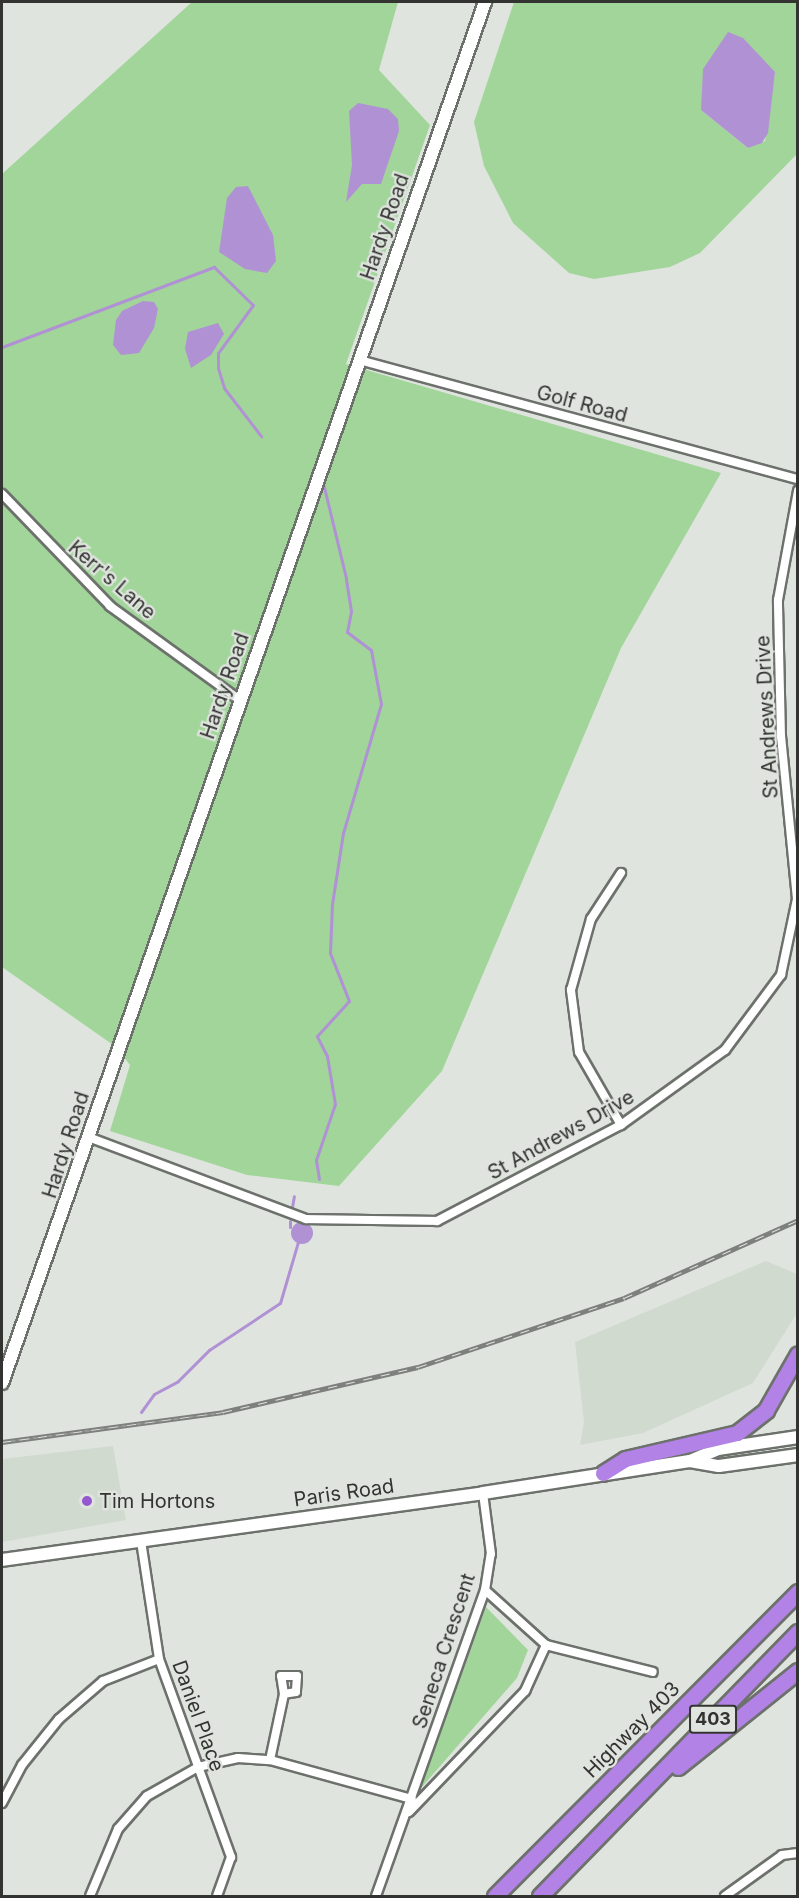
<!DOCTYPE html>
<html>
<head>
<meta charset="utf-8">
<style>
	body { margin:0 }
	#map { position:relative; width:799px; height:1898px; overflow:hidden; background:#e0e4df; font-family:Inter,sans-serif }
	div>[style] { position:absolute }
	.built>* { inset:0; background:#d0dacf }
	.green>* { inset:0; background:#a1d59a }
	.water>* { inset:0; background:#b092d4 }
	.round { border-radius:50% }
	.stream>* { height:3px; margin:-1.5px; padding:0 1.5px; transform-origin:1.5px; border-radius:1.5px; background:#b092d4 }
	.roads { filter:drop-shadow(2px 0 #6d716c) drop-shadow(-2px 0 #6d716c) drop-shadow(0 2px #6d716c) drop-shadow(0 -2px #6d716c) }
	.minor>* { height:8px; margin:-4px; padding:0 4px; transform-origin:4px; border-radius:4px; background:#fff }
	.secondary>* { height:12px; margin:-6px; padding:0 6px; transform-origin:6px; border-radius:6px; background:#fff }
	.motorway>* { height:15px; margin:-7.5px; padding:0 7.5px; transform-origin:7.5px; border-radius:7.5px; background:#b282e6 }
	.rail>* { height:5px; margin-top:-2.5px; transform-origin:0; background:repeating-linear-gradient(90deg,#e0e4df 0 9px,#7e807d 0 18px); box-sizing:border-box; border-block:2px solid #7e807d }
	.dots>* { width:16px; height:16px; translate:-50% -50%; box-sizing:border-box; border:3px solid #e0e4df; border-radius:50% }
	span { translate:-50% -50%; white-space:nowrap; text-align:center; line-height:1.15; -webkit-text-stroke:4.5px #e0e4df; paint-order:stroke }
	.shield-label span { padding:2px 4px; background:#e0e4df; border:2px solid; border-radius:4px; -webkit-text-stroke-width:0 }
	.shield-label { font-size:18px; color:#333432; font-weight:700 }
	.street-label { font-size:20px; color:#333432 }
	.poi-label { font-size:20px; color:#333432 }
	.left { translate:0 -50%; text-align:left }
	.frame { position:absolute; inset:0; border:3px solid #333432; pointer-events:none }
</style>
</head>
<body>
<div id="map">
	<div class="built">
		<i style="clip-path:polygon(766px 1261px,797px 1274px,797px 1313px,753px 1383px,643px 1433px,580px 1445px,584px 1422px,575px 1342px)"></i>
		<i style="clip-path:polygon(113px 1446px,126px 1520px,2px 1542px,2px 1459px)"></i>
	</div>
	<div class="green">
		<i style="clip-path:polygon(192px 2px,398px 2px,379px 70px,430px 125px,346px 364px,721px 473px,621px 648px,442px 1071px,339px 1186px,247px 1175px,110px 1131px,130px 1065px,116px 1047px,2px 967px,2px 174px)"></i>
		<i style="clip-path:polygon(evenodd,514px 2px,797px 2px,797px 154px,700px 253px,670px 267px,594px 279px,569px 273px,513px 223px,484px 166px,474px 122px,514px 2px,775px 72px,765px 141px,748px 148px,701px 110px,705px 101px,775px 72px)"></i>
		<i style="clip-path:polygon(486px 1607px,528px 1650px,517px 1678px,421px 1788px)"></i>
	</div>
	<div class="water">
		<i style="clip-path:polygon(728px 32px,743px 38px,775px 72px,768px 133px,762px 143px,748px 148px,701px 110px,703px 69px)"></i>
		<i style="clip-path:polygon(358px 103px,388px 109px,398px 119px,399px 131px,381px 184px,362px 184px,346px 202px,352px 165px,349px 111px)"></i>
		<i style="clip-path:polygon(248px 186px,273px 235px,276px 261px,267px 273px,245px 269px,219px 252px,227px 198px,236px 187px)"></i>
		<i style="clip-path:polygon(143px 301px,154px 302px,158px 309px,154px 328px,139px 353px,121px 355px,113px 345px,116px 320px,122px 311px)"></i>
		<i style="clip-path:polygon(218px 323px,224px 334px,211px 355px,191px 368px,185px 349px,188px 332px)"></i>
		<i class="round" style="left:291px;top:1222px;width:22px;height:22px"></i>
	</div>
	<div class="stream">
		<i style="left:2px;top:347px;width:227px;rotate:-20.7deg"></i>
		<i style="left:214px;top:267px;width:54px;rotate:44.3deg"></i>
		<i style="left:253px;top:305px;width:59px;rotate:126.1deg"></i>
		<i style="left:218px;top:353px;width:15px;rotate:90deg"></i>
		<i style="left:218px;top:368px;width:21px;rotate:73deg"></i>
		<i style="left:224px;top:388px;width:61px;rotate:52.4deg"></i>
		<i style="left:319px;top:1179px;width:19px;rotate:-99deg"></i>
		<i style="left:316px;top:1160px;width:59px;rotate:-71.3deg"></i>
		<i style="left:335px;top:1104px;width:49px;rotate:-99.5deg"></i>
		<i style="left:327px;top:1056px;width:22px;rotate:-117deg"></i>
		<i style="left:317px;top:1036px;width:47px;rotate:-47.6deg"></i>
		<i style="left:349px;top:1001px;width:52px;rotate:-111.6deg"></i>
		<i style="left:330px;top:953px;width:49px;rotate:-87.7deg"></i>
		<i style="left:332px;top:904px;width:72px;rotate:-81.2deg"></i>
		<i style="left:343px;top:833px;width:134px;rotate:-73.6deg"></i>
		<i style="left:381px;top:704px;width:55px;rotate:-100.5deg"></i>
		<i style="left:371px;top:650px;width:30px;rotate:-143deg"></i>
		<i style="left:347px;top:632px;width:21px;rotate:-79deg"></i>
		<i style="left:351px;top:611px;width:33px;rotate:-99deg"></i>
		<i style="left:346px;top:578px;width:98px;rotate:-103.6deg"></i>
		<i style="left:292px;top:1207px;width:11px;rotate:-80deg"></i>
		<i style="left:290px;top:1227px;width:6px;rotate:-90deg"></i>
		<i style="left:141px;top:1412px;width:22px;rotate:-54deg"></i>
		<i style="left:154px;top:1394px;width:27px;rotate:-28deg"></i>
		<i style="left:178px;top:1381px;width:44px;rotate:-45deg"></i>
		<i style="left:209px;top:1350px;width:85px;rotate:-33.5deg"></i>
		<i style="left:280px;top:1303px;width:64px;rotate:-73.6deg"></i>
	</div>
	<div class="roads">
		<div class="minor">
			<i style="left:359px;top:360px;width:455px;rotate:15.2deg"></i>
			<i style="left:2px;top:494px;width:156px;rotate:46deg"></i>
			<i style="left:110px;top:606px;width:160px;rotate:35.9deg"></i>
			<i style="left:621px;top:1125px;width:84px;rotate:-119.9deg"></i>
			<i style="left:579px;top:1052px;width:63px;rotate:-97.4deg"></i>
			<i style="left:571px;top:990px;width:74px;rotate:-74.3deg"></i>
			<i style="left:591px;top:919px;width:55px;rotate:-56.9deg"></i>
			<i style="left:88px;top:1137px;width:233px;rotate:20.6deg"></i>
			<i style="left:306px;top:1219px;width:131px;rotate:0.9deg"></i>
			<i style="left:437px;top:1221px;width:208px;rotate:-27.6deg"></i>
			<i style="left:621px;top:1125px;width:128px;rotate:-35.8deg"></i>
			<i style="left:725px;top:1050px;width:94px;rotate:-53.3deg"></i>
			<i style="left:781px;top:975px;width:78px;rotate:-78.1deg"></i>
			<i style="left:797px;top:899px;width:163px;rotate:-95.6deg"></i>
			<i style="left:781px;top:737px;width:137px;rotate:-91.3deg"></i>
			<i style="left:778px;top:600px;width:111px;rotate:-79.6deg"></i>
			<i style="left:141px;top:1541px;width:119px;rotate:81.3deg"></i>
			<i style="left:159px;top:1659px;width:211px;rotate:70deg"></i>
			<i style="left:231px;top:1857px;width:41px;rotate:109.7deg"></i>
			<i style="left:485px;top:1590px;width:82px;rotate:42deg"></i>
			<i style="left:546px;top:1645px;width:110px;rotate:14.2deg"></i>
			<i style="left:270px;top:1760px;width:67px;rotate:-78deg"></i>
			<i style="left:284px;top:1694px;width:18px;rotate:-99deg"></i>
			<i style="left:281px;top:1676px;width:16px"></i>
			<i style="left:297px;top:1676px;width:16px;rotate:94deg"></i>
			<i style="left:296px;top:1692px;width:12px;rotate:171deg"></i>
			<i style="left:2px;top:1803px;width:43px;rotate:-62.2deg"></i>
			<i style="left:22px;top:1765px;width:59px;rotate:-51.2deg"></i>
			<i style="left:59px;top:1719px;width:58px;rotate:-40.8deg"></i>
			<i style="left:103px;top:1681px;width:60px;rotate:-21.4deg"></i>
			<i style="left:409px;top:1812px;width:168px;rotate:-46.2deg"></i>
			<i style="left:525px;top:1691px;width:51px;rotate:-65.5deg"></i>
			<i style="left:90px;top:1896px;width:73px;rotate:-67.3deg"></i>
			<i style="left:118px;top:1829px;width:44px;rotate:-48.7deg"></i>
			<i style="left:147px;top:1796px;width:59px;rotate:-29.6deg"></i>
			<i style="left:198px;top:1767px;width:41px;rotate:-12.7deg"></i>
			<i style="left:238px;top:1758px;width:32px;rotate:4deg"></i>
			<i style="left:270px;top:1760px;width:147px;rotate:15.4deg"></i>
			<i style="left:376px;top:1896px;width:325px;rotate:-70.4deg"></i>
			<i style="left:485px;top:1590px;width:36px;rotate:-81deg"></i>
			<i style="left:491px;top:1554px;width:62px;rotate:-97.5deg"></i>
			<i style="left:725px;top:1896px;width:70px;rotate:-35.7deg"></i>
			<i style="left:782px;top:1855px;width:16px;rotate:-7deg"></i>
		</div>
		<div class="secondary">
			<i style="left:2px;top:1383px;width:1463px;rotate:-70.72deg"></i>
			<i style="left:690px;top:1461px;width:29px;rotate:10deg"></i>
			<i style="left:719px;top:1466px;width:80px;rotate:-7.9deg"></i>
			<i style="left:2px;top:1560px;width:486px;rotate:-7.9deg"></i>
			<i style="left:483px;top:1493px;width:209px;rotate:-8.8deg"></i>
			<i style="left:690px;top:1461px;width:30px;rotate:-23deg"></i>
			<i style="left:718px;top:1449px;width:81px;rotate:-8.5deg"></i>
		</div>
		<div class="motorway">
			<i style="left:603px;top:1473px;width:26px;rotate:-32deg"></i>
			<i style="left:625px;top:1459px;width:115px;rotate:-13.1deg"></i>
			<i style="left:737px;top:1433px;width:37px;rotate:-38deg"></i>
			<i style="left:766px;top:1410px;width:64px;rotate:-60.3deg"></i>
			<i style="left:678px;top:1767px;width:154px;rotate:-38.7deg"></i>
			<i style="left:495px;top:1896px;width:429px;rotate:-45.1deg"></i>
			<i style="left:540px;top:1896px;width:369px;rotate:-45.7deg"></i>
		</div>
	</div>
	<div class="rail">
		<i style="left:2px;top:1442px;width:223px;rotate:-7.7deg"></i>
		<i style="left:223px;top:1412px;width:200px;rotate:-13deg"></i>
		<i style="left:418px;top:1367px;width:217px;rotate:-18.5deg"></i>
		<i style="left:624px;top:1298px;width:191px;rotate:-24.1deg"></i>
	</div>
	<div class="dots">
		<i style="left:87px;top:1501px;background:#9558cf"></i>
	</div>
	<div class="shield-label">
		<span style="left:713px;top:1719px">403</span>
	</div>
	<div class="street-label">
		<span style="left:385px;top:227px;rotate:-71deg">Hardy Road</span>
		<span style="left:582px;top:404px;rotate:15deg">Golf Road</span>
		<span style="left:112px;top:580px;rotate:41deg">Kerr's Lane</span>
		<span style="left:225px;top:686px;rotate:-71deg">Hardy Road</span>
		<span style="left:767px;top:717px;rotate:-93deg">St Andrews Drive</span>
		<span style="left:561px;top:1135px;rotate:-29deg">St Andrews Drive</span>
		<span style="left:66px;top:1145px;rotate:-72deg">Hardy Road</span>
		<span style="left:344px;top:1493px;rotate:-8deg">Paris Road</span>
		<span style="left:444px;top:1651px;rotate:-72deg">Seneca Crescent</span>
		<span style="left:198px;top:1716px;rotate:70deg">Daniel Place</span>
		<span style="left:632px;top:1730px;rotate:-45deg">Highway 403</span>
	</div>
	<div class="poi-label">
		<span class="left" style="left:99px;top:1501px">Tim Hortons</span>
	</div>
	<div class="frame"></div>
</div>
</body>
</html>
